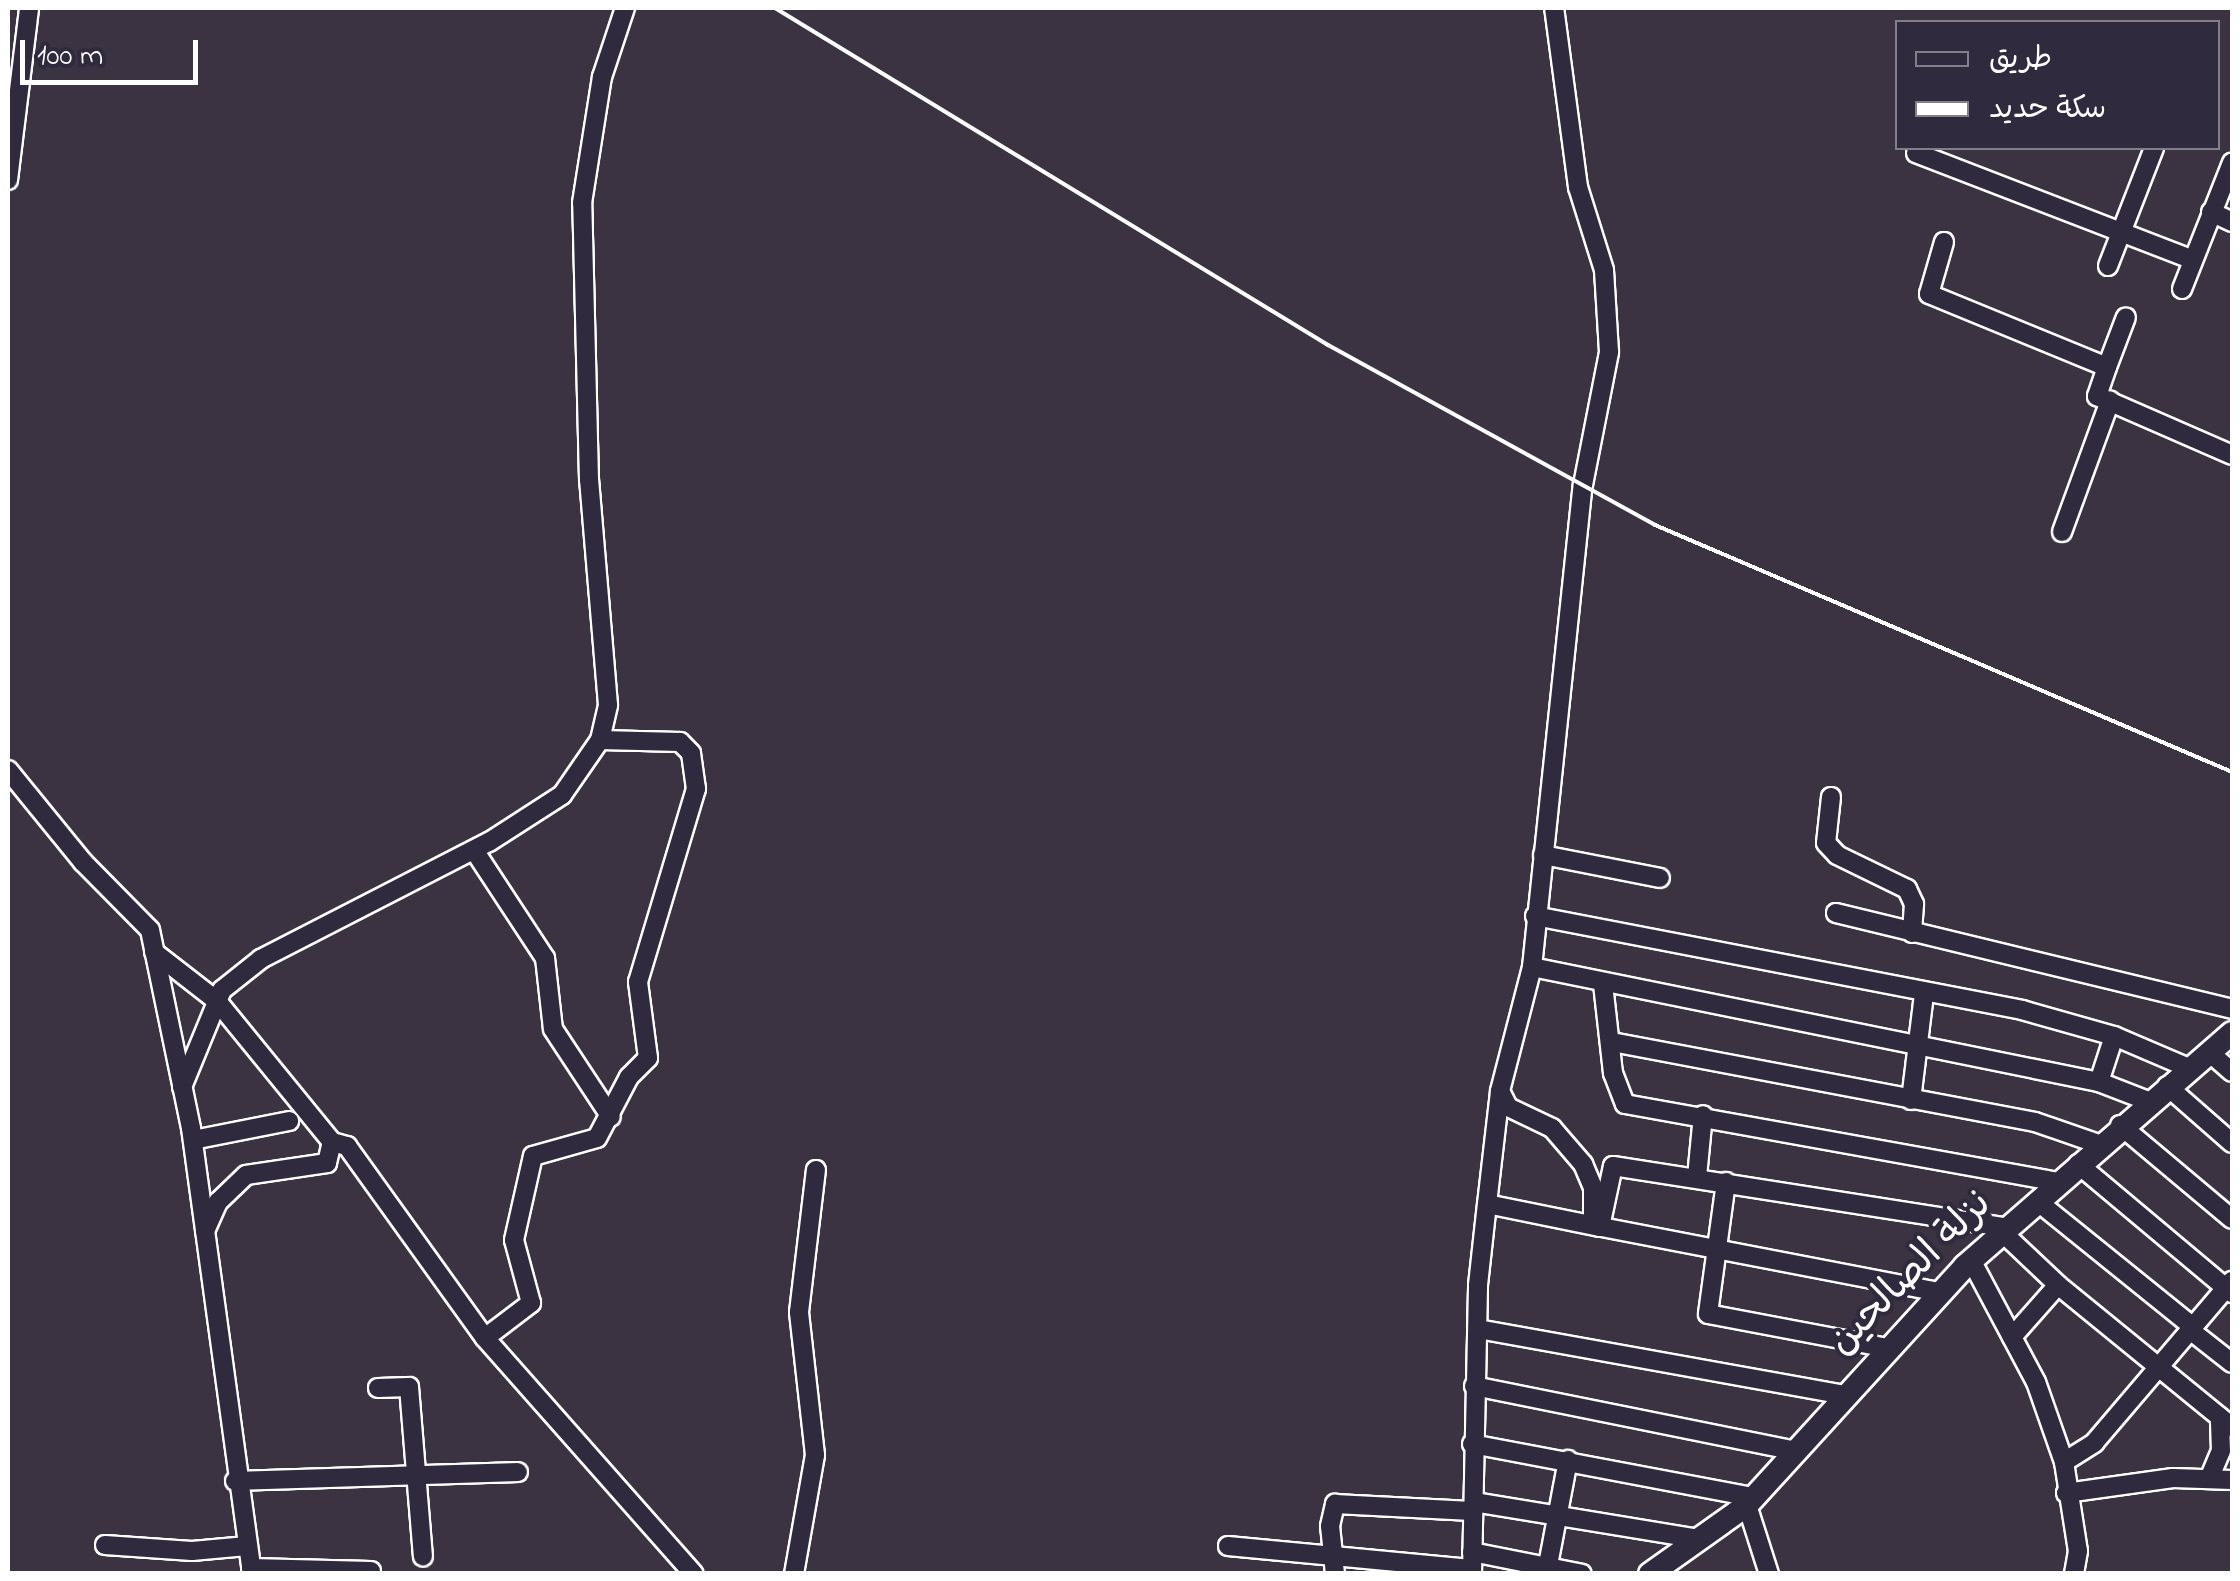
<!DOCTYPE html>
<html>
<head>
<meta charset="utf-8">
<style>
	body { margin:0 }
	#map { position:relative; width:2240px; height:1581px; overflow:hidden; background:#3b3342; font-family:"Indie Flower","Playpen Sans Arabic",sans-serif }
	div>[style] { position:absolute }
	.roads { filter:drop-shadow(2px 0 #fff) drop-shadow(-2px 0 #fff) drop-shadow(0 2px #fff) drop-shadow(0 -2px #fff) }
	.minor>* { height:18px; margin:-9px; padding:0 9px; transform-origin:9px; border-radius:9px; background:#2f2a3d }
	.major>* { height:22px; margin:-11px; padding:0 11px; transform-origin:11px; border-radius:11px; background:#2f2a3d }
	.rail>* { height:4px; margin:-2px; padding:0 2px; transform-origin:2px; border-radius:2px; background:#fff }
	span { translate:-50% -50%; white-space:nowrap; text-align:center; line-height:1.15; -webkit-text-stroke:8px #2f2a3d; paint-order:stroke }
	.street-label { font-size:40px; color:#fff }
	.frame { position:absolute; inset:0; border:10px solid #fff; pointer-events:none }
	.legend { position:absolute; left:1895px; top:20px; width:325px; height:130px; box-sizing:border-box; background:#2f2a3d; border:2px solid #827f8b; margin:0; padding:12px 18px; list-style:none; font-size:30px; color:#fff }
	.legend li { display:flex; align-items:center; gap:20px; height:50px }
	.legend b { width:50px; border:2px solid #827f8b }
	.scale { position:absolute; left:20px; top:40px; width:178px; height:45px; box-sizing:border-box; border:5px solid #fff; border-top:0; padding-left:12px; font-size:30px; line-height:35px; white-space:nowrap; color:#fff; -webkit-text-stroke:8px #2f2a3d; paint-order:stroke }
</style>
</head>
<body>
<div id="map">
	<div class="roads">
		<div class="minor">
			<i style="left:1916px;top:153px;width:297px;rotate:21.1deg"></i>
			<i style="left:8px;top:180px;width:173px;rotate:-83deg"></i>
			<i style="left:2211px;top:212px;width:23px;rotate:25deg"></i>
			<i style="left:1944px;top:242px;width:54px;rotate:106.1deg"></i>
			<i style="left:1929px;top:294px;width:192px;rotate:22.3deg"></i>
			<i style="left:2107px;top:367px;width:31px;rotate:109deg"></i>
			<i style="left:2097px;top:396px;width:147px;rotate:23.6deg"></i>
			<i style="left:2108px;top:266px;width:127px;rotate:-68.7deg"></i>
			<i style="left:2182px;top:289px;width:136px;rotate:-68.4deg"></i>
			<i style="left:2107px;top:367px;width:53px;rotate:-69.2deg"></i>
			<i style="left:2062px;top:532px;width:140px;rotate:-69.9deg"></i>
			<i style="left:8px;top:770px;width:119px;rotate:50.8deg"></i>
			<i style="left:83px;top:862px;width:95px;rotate:45.4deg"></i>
			<i style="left:150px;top:930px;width:202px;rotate:78.3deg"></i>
			<i style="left:191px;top:1128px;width:450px;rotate:82.2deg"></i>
			<i style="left:1831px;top:797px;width:46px;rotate:96.2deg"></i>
			<i style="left:1826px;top:843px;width:16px;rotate:47deg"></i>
			<i style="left:1837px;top:855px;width:78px;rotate:25.9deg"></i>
			<i style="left:1907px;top:889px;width:17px;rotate:65deg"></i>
			<i style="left:1914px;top:904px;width:29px;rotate:94deg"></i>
			<i style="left:474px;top:850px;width:129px;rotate:56.7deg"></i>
			<i style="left:545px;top:958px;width:71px;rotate:83.6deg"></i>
			<i style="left:553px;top:1029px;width:105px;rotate:56.6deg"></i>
			<i style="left:1543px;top:855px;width:119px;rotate:11.1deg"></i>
			<i style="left:1836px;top:913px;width:407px;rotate:13.6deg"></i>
			<i style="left:1535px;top:916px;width:496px;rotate:10.9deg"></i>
			<i style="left:2022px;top:1010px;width:96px;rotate:15.8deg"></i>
			<i style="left:2114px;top:1036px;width:82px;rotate:23.1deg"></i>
			<i style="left:154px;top:952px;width:80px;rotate:37.9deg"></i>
			<i style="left:217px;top:1001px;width:182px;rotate:50.8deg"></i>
			<i style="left:332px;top:1142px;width:16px;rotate:15deg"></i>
			<i style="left:347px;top:1146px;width:236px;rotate:54.3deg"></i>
			<i style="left:485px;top:1338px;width:315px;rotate:48.5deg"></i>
			<i style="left:1532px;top:967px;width:579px;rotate:11.47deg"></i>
			<i style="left:2099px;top:1082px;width:53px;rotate:21.2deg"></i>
			<i style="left:1603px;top:984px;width:90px;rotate:83.6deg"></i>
			<i style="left:1613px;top:1073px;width:33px;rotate:69deg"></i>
			<i style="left:1625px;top:1104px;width:439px;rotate:10.2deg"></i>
			<i style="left:1612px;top:1042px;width:430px;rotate:10.7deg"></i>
			<i style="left:2035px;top:1122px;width:68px;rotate:19deg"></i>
			<i style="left:2209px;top:1052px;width:30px;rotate:41deg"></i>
			<i style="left:2099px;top:1082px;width:48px;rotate:-71.9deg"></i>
			<i style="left:2167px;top:1086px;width:86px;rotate:41.2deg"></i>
			<i style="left:182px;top:1087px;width:105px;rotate:-67.6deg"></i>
			<i style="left:222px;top:990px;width:50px;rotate:-38.5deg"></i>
			<i style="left:261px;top:959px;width:256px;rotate:-27.2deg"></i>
			<i style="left:489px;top:842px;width:87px;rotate:-32.8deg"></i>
			<i style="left:562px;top:795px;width:67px;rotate:-55.4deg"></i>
			<i style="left:600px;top:740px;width:36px;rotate:-77deg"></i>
			<i style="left:608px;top:705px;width:226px;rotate:-94.8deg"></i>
			<i style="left:589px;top:480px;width:277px;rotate:-91.4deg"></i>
			<i style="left:582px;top:203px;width:128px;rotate:-81deg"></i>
			<i style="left:602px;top:77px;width:73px;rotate:-71.6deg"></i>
			<i style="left:1500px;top:1091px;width:18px;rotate:63deg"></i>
			<i style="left:1508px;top:1107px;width:49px;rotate:25.5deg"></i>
			<i style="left:1552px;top:1128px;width:48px;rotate:49.3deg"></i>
			<i style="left:1583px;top:1164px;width:25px;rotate:67deg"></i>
			<i style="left:1593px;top:1187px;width:33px;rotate:90deg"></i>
			<i style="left:1911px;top:1100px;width:107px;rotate:-83deg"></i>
			<i style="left:2120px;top:1125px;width:146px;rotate:40deg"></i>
			<i style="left:193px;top:1140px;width:98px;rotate:-11.2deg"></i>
			<i style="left:2078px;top:1164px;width:201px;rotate:40deg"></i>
			<i style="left:1697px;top:1177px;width:62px;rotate:-84.5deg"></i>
			<i style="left:1726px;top:1182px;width:133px;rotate:97.8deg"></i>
			<i style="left:1708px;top:1314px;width:183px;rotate:10.7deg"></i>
			<i style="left:2037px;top:1201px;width:201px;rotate:38.9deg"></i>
			<i style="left:1487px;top:1204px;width:115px;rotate:11.5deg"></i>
			<i style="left:205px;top:1231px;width:32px;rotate:-66deg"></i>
			<i style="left:218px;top:1202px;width:39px;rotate:-44deg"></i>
			<i style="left:246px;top:1175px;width:82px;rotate:-8.4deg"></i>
			<i style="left:327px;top:1163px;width:22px;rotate:-77deg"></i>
			<i style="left:2002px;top:1232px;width:77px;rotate:43.4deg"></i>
			<i style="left:1971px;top:1260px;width:138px;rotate:62deg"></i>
			<i style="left:2036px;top:1382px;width:85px;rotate:70.7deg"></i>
			<i style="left:2064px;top:1462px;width:90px;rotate:81.1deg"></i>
			<i style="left:2078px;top:1551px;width:23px;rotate:100deg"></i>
			<i style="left:1939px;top:1292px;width:345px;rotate:-169.1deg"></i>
			<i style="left:1600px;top:1227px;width:62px;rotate:-78deg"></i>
			<i style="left:1613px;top:1166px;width:399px;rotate:8.9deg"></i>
			<i style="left:1478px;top:1329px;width:372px;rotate:10.2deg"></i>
			<i style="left:2190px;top:1330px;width:53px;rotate:38.2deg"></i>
			<i style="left:2012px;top:1337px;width:69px;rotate:-48.5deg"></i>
			<i style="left:2058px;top:1285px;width:225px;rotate:39.2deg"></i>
			<i style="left:485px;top:1338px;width:58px;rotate:-37.3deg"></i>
			<i style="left:531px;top:1303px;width:65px;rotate:-105.1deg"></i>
			<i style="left:514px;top:1240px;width:86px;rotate:-77.3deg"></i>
			<i style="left:533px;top:1156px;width:66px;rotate:-15.7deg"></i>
			<i style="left:597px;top:1138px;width:69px;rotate:-62.3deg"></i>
			<i style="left:629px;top:1077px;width:27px;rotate:-45deg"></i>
			<i style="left:648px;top:1058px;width:77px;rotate:-97.5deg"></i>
			<i style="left:638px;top:982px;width:202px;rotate:-73.3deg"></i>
			<i style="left:696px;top:789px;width:36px;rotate:-98deg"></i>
			<i style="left:691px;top:753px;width:16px;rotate:-135deg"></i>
			<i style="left:680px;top:742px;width:80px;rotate:-178.6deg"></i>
			<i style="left:1474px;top:1386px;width:328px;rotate:11.4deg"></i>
			<i style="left:378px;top:1388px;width:31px;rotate:-2deg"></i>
			<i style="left:409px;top:1387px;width:170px;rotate:85.3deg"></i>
			<i style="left:1472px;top:1444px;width:286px;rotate:10.7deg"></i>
			<i style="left:2064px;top:1462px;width:36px;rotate:-32deg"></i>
			<i style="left:2094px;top:1443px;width:213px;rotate:-49.6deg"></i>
			<i style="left:2209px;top:1479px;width:30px;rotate:-67deg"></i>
			<i style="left:2221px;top:1451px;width:34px;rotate:-92deg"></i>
			<i style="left:235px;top:1481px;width:283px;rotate:-1.8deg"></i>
			<i style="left:2066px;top:1493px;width:108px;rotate:-8deg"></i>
			<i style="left:2173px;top:1478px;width:59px;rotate:1.9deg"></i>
			<i style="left:1474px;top:1502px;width:229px;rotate:9.3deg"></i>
			<i style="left:1747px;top:1505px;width:72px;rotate:72.3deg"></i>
			<i style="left:105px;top:1545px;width:87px;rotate:3.9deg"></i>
			<i style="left:192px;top:1551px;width:55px;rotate:-5.2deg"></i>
			<i style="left:1228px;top:1546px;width:244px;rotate:5.4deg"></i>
			<i style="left:1472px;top:1552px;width:112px;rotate:11.3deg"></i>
			<i style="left:1548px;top:1565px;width:107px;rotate:-79.2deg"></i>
			<i style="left:251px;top:1568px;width:120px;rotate:1.4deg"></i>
			<i style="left:794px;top:1574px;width:121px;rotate:-80deg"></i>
			<i style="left:815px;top:1455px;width:144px;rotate:-96.4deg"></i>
			<i style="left:799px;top:1312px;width:143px;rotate:-83.2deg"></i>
			<i style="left:1335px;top:1574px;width:48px;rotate:-95.9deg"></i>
			<i style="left:1330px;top:1526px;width:23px;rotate:-77deg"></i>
			<i style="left:1335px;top:1504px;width:137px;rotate:2.9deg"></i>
			<i style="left:1472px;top:1574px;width:289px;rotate:-88.8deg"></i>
			<i style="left:1478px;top:1285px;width:81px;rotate:-83.7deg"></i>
			<i style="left:1487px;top:1204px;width:114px;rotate:-83.4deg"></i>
			<i style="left:1500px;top:1091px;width:128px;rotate:-75.5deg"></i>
			<i style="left:1532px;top:967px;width:485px;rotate:-84deg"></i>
			<i style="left:1583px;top:485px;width:136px;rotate:-78.9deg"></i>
			<i style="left:1609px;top:352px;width:82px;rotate:-93.5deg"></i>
			<i style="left:1604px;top:270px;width:87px;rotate:-107.4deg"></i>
			<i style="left:1578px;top:187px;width:181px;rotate:-97.6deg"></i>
		</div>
		<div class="major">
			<i style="left:1650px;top:1574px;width:119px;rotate:-35.4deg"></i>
			<i style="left:1747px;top:1505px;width:323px;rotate:-47.6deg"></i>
			<i style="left:1965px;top:1266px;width:354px;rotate:-41.1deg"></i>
		</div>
	</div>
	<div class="rail">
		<i style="left:775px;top:8px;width:648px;rotate:31.36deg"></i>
		<i style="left:1328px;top:345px;width:373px;rotate:28.8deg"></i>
		<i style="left:1655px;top:525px;width:628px;rotate:23.17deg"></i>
	</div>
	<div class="street-label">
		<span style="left:1911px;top:1274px;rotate:-45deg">نزلة الصالحين</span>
	</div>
	<div class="frame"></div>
	<ul class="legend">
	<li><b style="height:12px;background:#2f2a3d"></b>طريق</li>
	<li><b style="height:12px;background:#fff"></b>سكة حديد</li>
	</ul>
	<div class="scale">100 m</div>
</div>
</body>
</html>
